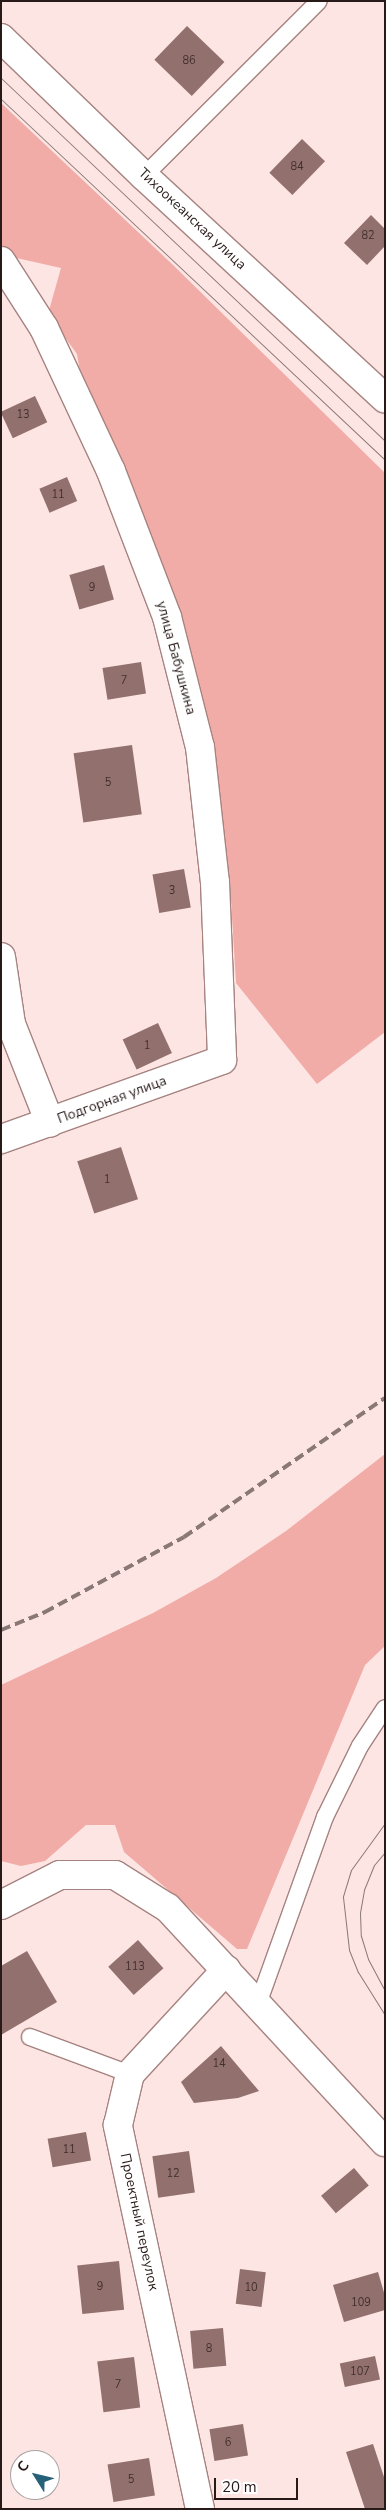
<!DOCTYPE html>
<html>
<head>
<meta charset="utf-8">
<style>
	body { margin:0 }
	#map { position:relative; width:386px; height:2510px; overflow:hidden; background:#fce5e3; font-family:"Nunito Sans",sans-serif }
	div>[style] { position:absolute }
	.green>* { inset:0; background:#f1aca7 }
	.building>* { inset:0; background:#92706e; transform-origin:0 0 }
	.roads { filter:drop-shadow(1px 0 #a68380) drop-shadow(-1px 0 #a68380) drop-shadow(0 1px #a68380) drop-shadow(0 -1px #a68380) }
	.lane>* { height:16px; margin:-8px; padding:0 8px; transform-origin:8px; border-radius:8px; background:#fff }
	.street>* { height:28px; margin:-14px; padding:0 14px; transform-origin:14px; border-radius:14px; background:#fff }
	.secondary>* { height:28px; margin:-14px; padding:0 14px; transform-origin:14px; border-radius:14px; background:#fff }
	.tram>* { height:1px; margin:-0.5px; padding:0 0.5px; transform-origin:0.5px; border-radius:0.5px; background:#8a7876 }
	.rail>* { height:4px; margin-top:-2px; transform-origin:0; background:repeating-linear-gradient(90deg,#8a7876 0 10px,transparent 0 15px) }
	span { translate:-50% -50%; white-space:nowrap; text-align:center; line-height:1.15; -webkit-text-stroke:4px #fff; paint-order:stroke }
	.number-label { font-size:11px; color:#42302e }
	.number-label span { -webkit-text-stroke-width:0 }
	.street-label { font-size:14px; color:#281a19 }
	.frame { position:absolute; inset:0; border:2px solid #281a19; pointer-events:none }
	.north { position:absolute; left:10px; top:2450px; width:50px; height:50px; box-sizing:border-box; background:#fff; border:1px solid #a9a3a3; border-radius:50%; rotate:306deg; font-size:14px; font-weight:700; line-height:20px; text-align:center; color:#281a19 }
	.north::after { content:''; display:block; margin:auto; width:18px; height:22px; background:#266179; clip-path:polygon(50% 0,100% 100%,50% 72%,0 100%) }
	.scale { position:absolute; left:214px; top:2478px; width:84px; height:22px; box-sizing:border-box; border:2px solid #281a19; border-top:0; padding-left:6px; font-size:15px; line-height:18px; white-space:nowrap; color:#281a19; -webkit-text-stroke:4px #fff; paint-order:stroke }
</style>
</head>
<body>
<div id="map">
	<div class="green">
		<i style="clip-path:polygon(1px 103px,172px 264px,385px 473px,385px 1032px,317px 1084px,236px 983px,230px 884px,213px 751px,83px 391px,77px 354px,48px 314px,61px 268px,12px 257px,1px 245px)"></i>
		<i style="clip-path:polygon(385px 1454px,385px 1646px,365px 1665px,247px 1949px,237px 1949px,124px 1852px,115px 1825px,86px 1825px,45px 1861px,21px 1866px,1px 1861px,1px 1685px,153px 1613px,216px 1578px,286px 1531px)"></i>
	</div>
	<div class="building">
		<i style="left:187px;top:26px;width:52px;height:47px;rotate:44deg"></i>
		<i style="left:302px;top:139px;width:32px;height:47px;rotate:44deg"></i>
		<i style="clip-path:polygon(371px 215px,385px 229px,385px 246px,367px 265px,344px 243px)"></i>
		<i style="left:35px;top:396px;width:29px;height:38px;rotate:65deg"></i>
		<i style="left:67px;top:477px;width:26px;height:30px;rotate:67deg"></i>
		<i style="left:104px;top:565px;width:36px;height:36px;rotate:74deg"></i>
		<i style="left:141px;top:662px;width:32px;height:39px;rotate:81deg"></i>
		<i style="left:132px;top:745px;width:70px;height:59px;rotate:82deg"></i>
		<i style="left:184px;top:869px;width:39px;height:32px;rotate:80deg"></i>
		<i style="left:158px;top:1023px;width:33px;height:39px;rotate:65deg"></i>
		<i style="left:121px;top:1147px;width:55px;height:46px;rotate:72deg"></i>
		<i style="left:138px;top:1940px;width:38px;height:40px;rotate:48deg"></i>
		<i style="clip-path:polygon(27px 1951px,57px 2002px,1px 2035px,1px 1966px)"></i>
		<i style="clip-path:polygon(221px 2046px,259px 2091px,238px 2098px,194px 2103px,181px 2082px)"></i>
		<i style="left:86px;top:2132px;width:29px;height:39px;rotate:80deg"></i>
		<i style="left:189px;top:2151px;width:42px;height:37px;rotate:82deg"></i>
		<i style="left:354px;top:2168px;width:23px;height:43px;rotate:50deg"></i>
		<i style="left:119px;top:2261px;width:49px;height:42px;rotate:84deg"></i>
		<i style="left:240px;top:2269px;width:26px;height:35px;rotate:7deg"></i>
		<i style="clip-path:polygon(378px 2272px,385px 2296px,385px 2310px,344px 2322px,333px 2285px)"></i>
		<i style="left:223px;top:2328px;width:38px;height:33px;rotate:85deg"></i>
		<i style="left:375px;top:2356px;width:24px;height:36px;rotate:78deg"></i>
		<i style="left:134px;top:2357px;width:51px;height:37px;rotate:83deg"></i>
		<i style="left:243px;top:2424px;width:32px;height:34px;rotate:81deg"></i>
		<i style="clip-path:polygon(373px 2444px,385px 2480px,385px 2509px,365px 2509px,346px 2452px)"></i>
		<i style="left:149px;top:2458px;width:38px;height:42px;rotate:81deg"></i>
	</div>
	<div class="roads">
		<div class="lane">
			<i style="left:144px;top:176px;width:247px;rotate:-45deg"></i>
			<i style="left:258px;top:2004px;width:199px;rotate:-70.3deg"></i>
			<i style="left:325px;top:1817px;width:79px;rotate:-63.8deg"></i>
			<i style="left:360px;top:1746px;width:45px;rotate:-56.7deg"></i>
			<i style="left:30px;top:2037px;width:107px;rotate:20.3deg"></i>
		</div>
		<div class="street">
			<i style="left:1px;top:261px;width:80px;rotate:57.3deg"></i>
			<i style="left:44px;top:328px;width:158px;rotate:64.9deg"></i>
			<i style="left:111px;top:471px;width:156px;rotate:69deg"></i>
			<i style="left:167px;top:617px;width:134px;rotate:75.8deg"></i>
			<i style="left:200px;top:747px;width:136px;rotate:83.7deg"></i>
			<i style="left:215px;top:882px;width:178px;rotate:87.7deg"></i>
			<i style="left:222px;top:1060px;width:235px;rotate:160.3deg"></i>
			<i style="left:1px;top:957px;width:68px;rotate:81.5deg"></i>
			<i style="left:11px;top:1024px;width:106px;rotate:68.5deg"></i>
			<i style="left:1px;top:1905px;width:66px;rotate:-27deg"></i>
			<i style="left:60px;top:1875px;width:55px"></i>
			<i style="left:115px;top:1875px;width:62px;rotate:31.9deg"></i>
			<i style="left:168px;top:1908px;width:319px;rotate:47.2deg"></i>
			<i style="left:200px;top:2509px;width:393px;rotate:-102.1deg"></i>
			<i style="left:118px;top:2125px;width:52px;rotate:-76.8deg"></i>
			<i style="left:130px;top:2074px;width:142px;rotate:-47.3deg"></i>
		</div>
		<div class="secondary">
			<i style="left:1px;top:38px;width:199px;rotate:44deg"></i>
			<i style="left:144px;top:176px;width:328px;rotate:42.7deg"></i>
		</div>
	</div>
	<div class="tram">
		<i style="left:1px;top:78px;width:528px;rotate:43.39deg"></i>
		<i style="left:1px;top:99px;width:527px;rotate:43.23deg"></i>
		<i style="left:385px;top:1823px;width:58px;rotate:125.9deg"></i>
		<i style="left:351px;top:1870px;width:28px;rotate:107deg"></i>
		<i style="left:343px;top:1897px;width:53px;rotate:83.5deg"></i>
		<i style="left:349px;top:1950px;width:24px;rotate:68deg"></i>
		<i style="left:358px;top:1972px;width:51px;rotate:57.9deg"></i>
		<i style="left:385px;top:1852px;width:17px;rotate:130deg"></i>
		<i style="left:374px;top:1865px;width:27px;rotate:112deg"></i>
		<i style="left:364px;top:1890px;width:23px;rotate:100deg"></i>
		<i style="left:360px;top:1913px;width:23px;rotate:88deg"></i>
		<i style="left:361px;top:1936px;width:24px;rotate:73deg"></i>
		<i style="left:368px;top:1959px;width:36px;rotate:62deg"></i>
	</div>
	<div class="rail">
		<i style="left:1px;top:1630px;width:48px;rotate:-22.2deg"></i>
		<i style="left:45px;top:1612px;width:158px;rotate:-28.3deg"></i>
		<i style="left:184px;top:1537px;width:244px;rotate:-34.7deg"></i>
	</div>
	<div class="number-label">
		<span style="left:189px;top:61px">86</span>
		<span style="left:297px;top:167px">84</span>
		<span style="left:368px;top:236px">82</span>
		<span style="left:23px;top:415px">13</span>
		<span style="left:58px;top:495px">11</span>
		<span style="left:92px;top:588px">9</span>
		<span style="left:124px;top:681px">7</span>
		<span style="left:108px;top:783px">5</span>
		<span style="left:172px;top:891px">3</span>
		<span style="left:147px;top:1046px">1</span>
		<span style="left:107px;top:1180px">1</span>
		<span style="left:135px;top:1967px">113</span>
		<span style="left:219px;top:2064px">14</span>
		<span style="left:69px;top:2150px">11</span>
		<span style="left:173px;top:2174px">12</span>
		<span style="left:100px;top:2287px">9</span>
		<span style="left:251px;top:2288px">10</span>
		<span style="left:361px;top:2303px">109</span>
		<span style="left:209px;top:2349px">8</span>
		<span style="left:360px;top:2372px">107</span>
		<span style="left:118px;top:2385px">7</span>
		<span style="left:228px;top:2443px">6</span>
		<span style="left:131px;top:2480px">5</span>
	</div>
	<div class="street-label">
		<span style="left:192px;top:219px;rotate:43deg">Тихоокеанская улица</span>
		<span style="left:176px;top:658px;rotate:75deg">улица Бабушкина</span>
		<span style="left:112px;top:1100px;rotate:-20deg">Подгорная улица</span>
		<span style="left:139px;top:2222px;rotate:78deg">Проектный переулок</span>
	</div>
	<div class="frame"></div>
	<div class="north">С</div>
	<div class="scale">20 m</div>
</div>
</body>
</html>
